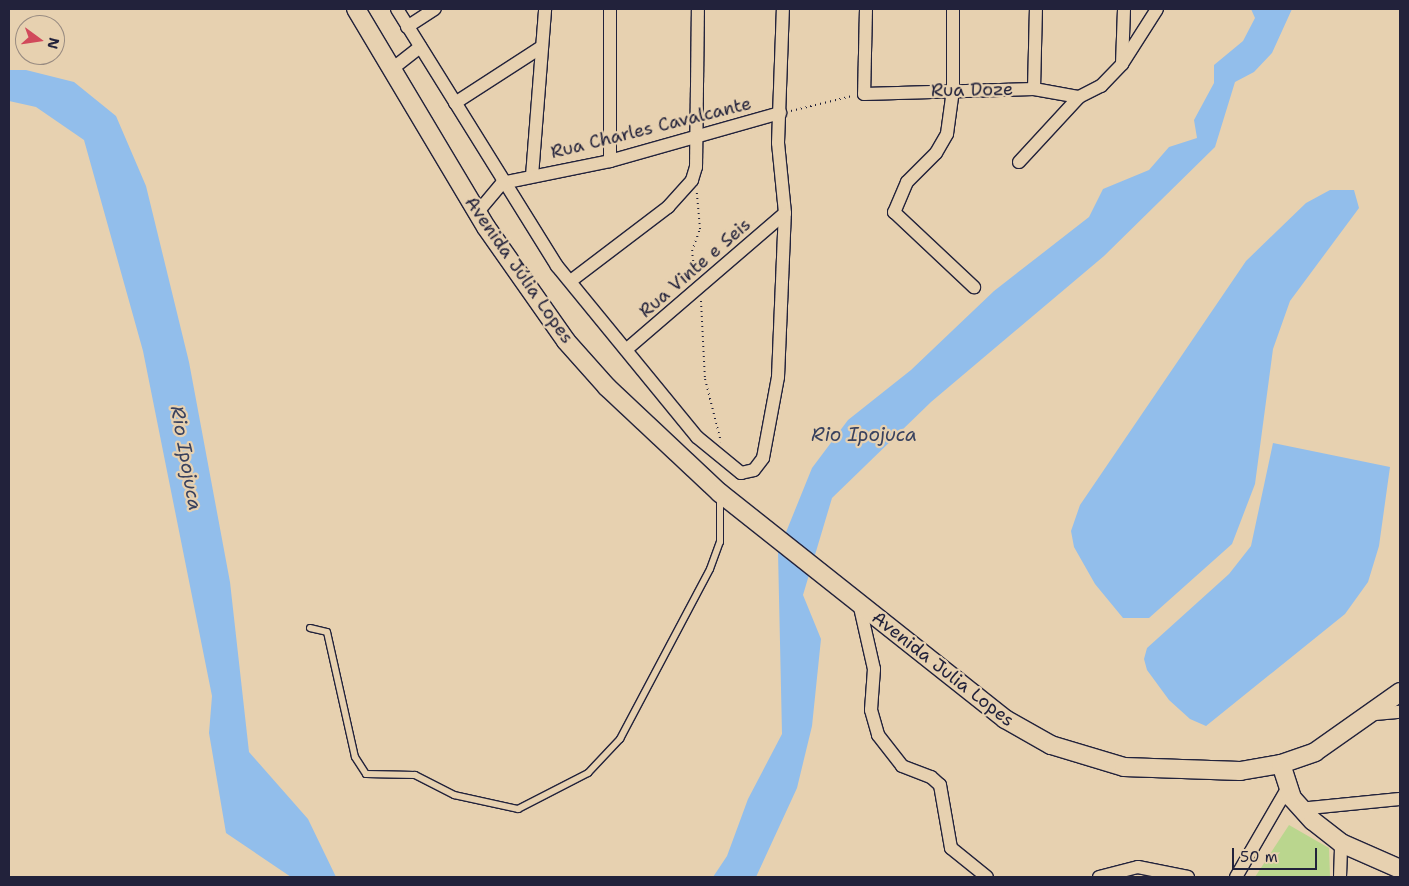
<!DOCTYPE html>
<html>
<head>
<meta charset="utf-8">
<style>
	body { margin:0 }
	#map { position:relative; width:1409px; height:886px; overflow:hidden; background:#e7d1b0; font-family:"Shantell Sans",sans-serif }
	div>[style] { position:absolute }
	.green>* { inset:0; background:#bad68e }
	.water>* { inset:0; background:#92beeb }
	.path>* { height:2px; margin-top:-1px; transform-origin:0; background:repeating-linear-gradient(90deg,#22223b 0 1px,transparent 0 5px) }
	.roads { filter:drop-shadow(1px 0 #22223b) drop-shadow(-1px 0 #22223b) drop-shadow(0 1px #22223b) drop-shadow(0 -1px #22223b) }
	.lane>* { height:6px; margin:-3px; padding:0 3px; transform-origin:3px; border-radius:3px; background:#e7d1b0 }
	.street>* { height:12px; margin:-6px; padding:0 6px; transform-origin:6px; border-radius:6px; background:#e7d1b0 }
	.secondary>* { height:18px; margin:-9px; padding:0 9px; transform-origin:9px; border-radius:9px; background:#e7d1b0 }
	span { translate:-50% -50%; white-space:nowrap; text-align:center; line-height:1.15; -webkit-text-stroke:4.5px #e7d1b0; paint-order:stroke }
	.street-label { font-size:18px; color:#22223b }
	.water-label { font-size:19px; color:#38415e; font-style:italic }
	.frame { position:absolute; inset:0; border:10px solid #22223b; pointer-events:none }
	.north { position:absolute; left:15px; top:15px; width:50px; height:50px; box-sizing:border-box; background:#e7d1b0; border:1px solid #988b81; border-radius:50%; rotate:104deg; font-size:14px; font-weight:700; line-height:20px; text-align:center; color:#22223b }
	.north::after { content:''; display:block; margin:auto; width:18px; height:22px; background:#d1495b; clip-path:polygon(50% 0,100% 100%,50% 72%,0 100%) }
	.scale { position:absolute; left:1232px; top:848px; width:85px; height:22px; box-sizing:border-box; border:2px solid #22223b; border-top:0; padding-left:6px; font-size:15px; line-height:18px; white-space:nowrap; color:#22223b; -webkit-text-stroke:4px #e7d1b0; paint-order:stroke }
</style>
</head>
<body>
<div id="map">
	<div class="green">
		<i style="clip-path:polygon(1289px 825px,1329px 848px,1330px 877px,1255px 877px)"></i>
	</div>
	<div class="water">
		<i style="clip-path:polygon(1251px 9px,1292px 9px,1272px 53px,1254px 72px,1235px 82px,1215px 147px,1104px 256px,931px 402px,832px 498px,803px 595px,821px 639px,812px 726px,797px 788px,756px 877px,713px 877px,727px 856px,748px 799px,782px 734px,778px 552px,812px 468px,848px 420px,911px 370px,994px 291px,1089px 217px,1103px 189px,1149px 170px,1169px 147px,1197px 138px,1194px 120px,1214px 83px,1214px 65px,1243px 41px,1255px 18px)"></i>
		<i style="clip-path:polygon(9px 70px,26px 70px,74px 82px,116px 116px,146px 186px,189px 362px,230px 582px,249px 752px,308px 819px,336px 877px,291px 877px,226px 833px,209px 733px,212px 696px,143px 351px,84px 140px,36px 107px,9px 101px)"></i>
		<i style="clip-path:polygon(1330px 190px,1354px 190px,1359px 208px,1290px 301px,1273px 349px,1255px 484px,1232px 544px,1149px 618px,1123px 618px,1095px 584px,1074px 547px,1071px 531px,1080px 505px,1246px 261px,1306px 203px)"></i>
		<i style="clip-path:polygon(1273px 443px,1390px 467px,1379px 546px,1368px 582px,1345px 614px,1206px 726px,1190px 719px,1169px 700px,1147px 670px,1144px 659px,1147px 648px,1229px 574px,1251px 546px)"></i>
	</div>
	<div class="path">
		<i style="left:791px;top:111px;width:63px;rotate:-13.8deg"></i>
		<i style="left:695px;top:276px;width:25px;rotate:-97deg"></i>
		<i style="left:692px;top:251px;width:23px;rotate:-70deg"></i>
		<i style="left:700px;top:229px;width:37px;rotate:-95deg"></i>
		<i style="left:701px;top:301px;width:78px;rotate:87.1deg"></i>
		<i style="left:705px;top:379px;width:65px;rotate:75.7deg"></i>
	</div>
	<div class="roads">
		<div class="lane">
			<i style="left:310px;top:628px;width:17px;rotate:13deg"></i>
			<i style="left:327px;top:632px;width:128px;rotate:77.4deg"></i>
			<i style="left:355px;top:757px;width:20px;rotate:57deg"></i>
			<i style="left:366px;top:774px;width:49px;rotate:1.2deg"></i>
			<i style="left:415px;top:775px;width:44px;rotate:27.1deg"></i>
			<i style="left:454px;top:795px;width:66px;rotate:12.3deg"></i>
			<i style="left:518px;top:809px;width:79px;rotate:-27.2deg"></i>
			<i style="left:588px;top:773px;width:47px;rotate:-46.7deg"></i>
			<i style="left:620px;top:739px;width:192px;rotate:-62.1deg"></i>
			<i style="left:710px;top:569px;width:29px;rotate:-70deg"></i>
			<i style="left:720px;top:542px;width:45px;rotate:-90deg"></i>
		</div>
		<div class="street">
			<i style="left:397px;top:9px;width:303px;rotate:58.1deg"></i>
			<i style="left:557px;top:266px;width:221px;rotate:50.7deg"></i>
			<i style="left:697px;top:437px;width:57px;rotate:39.3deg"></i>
			<i style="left:741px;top:473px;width:13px;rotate:-13deg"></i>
			<i style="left:754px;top:470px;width:15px;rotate:-53deg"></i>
			<i style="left:763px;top:458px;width:82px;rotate:-79.5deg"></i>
			<i style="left:778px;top:377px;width:164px;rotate:-87.6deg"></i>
			<i style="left:785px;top:213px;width:70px;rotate:-95.7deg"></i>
			<i style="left:778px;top:143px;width:134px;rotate:-87.9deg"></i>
			<i style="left:866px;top:9px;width:85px;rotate:91.3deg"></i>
			<i style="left:864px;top:94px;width:170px;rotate:-1.7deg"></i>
			<i style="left:1034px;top:89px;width:46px;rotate:10.1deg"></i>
			<i style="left:953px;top:9px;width:81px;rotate:90deg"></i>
			<i style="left:953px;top:90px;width:44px;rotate:97.8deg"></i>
			<i style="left:947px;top:134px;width:22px;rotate:120deg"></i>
			<i style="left:936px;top:153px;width:41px;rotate:135deg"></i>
			<i style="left:907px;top:182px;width:33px;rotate:113deg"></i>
			<i style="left:894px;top:212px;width:110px;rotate:43.2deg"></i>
			<i style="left:407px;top:27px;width:33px;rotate:-33deg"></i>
			<i style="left:1122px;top:64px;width:55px;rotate:-87.9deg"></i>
			<i style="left:392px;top:69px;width:36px;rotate:-38deg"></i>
			<i style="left:1034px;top:89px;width:80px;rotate:-88.6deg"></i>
			<i style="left:455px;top:103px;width:101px;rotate:-32.9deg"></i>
			<i style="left:610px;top:161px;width:152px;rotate:-90deg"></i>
			<i style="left:1019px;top:162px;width:88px;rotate:-47.3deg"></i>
			<i style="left:1079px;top:97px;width:25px;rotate:-27deg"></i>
			<i style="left:1101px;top:86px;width:30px;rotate:-46deg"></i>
			<i style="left:1122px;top:64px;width:65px;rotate:-57.5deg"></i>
			<i style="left:532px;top:176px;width:168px;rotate:-85.5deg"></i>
			<i style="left:502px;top:183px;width:110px;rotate:-11.5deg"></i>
			<i style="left:610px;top:161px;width:177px;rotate:-15.8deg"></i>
			<i style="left:477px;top:213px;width:39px;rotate:-50deg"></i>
			<i style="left:572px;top:280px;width:121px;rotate:-37.2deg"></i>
			<i style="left:668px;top:207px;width:36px;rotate:-48deg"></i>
			<i style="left:692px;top:180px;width:14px;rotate:-73deg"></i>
			<i style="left:696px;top:167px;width:158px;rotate:-89.3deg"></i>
			<i style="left:627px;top:349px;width:208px;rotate:-40.7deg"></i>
			<i style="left:859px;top:603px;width:68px;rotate:77.2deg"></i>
			<i style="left:874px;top:669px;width:41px;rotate:94.2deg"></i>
			<i style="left:871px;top:710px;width:26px;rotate:74deg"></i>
			<i style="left:878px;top:735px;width:39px;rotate:52deg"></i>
			<i style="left:902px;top:766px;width:31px;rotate:21deg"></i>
			<i style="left:931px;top:777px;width:12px;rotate:42deg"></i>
			<i style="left:940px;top:785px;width:64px;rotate:80.1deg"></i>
			<i style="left:951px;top:848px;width:46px;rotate:38.9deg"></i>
			<i style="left:1375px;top:714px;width:25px;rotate:-5deg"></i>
			<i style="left:1299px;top:809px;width:101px;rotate:-5.7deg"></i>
			<i style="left:1099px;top:877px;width:40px;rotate:-14.4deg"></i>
			<i style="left:1138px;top:867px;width:51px;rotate:11.3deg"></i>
			<i style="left:1236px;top:877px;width:102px;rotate:-59.9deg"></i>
			<i style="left:1340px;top:877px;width:34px;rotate:-88deg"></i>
		</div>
		<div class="secondary">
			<i style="left:356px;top:9px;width:254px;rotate:59.2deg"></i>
			<i style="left:486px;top:227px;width:139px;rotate:54.9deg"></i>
			<i style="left:566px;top:341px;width:62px;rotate:48.3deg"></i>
			<i style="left:607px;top:387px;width:155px;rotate:43.2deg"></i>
			<i style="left:720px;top:493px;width:364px;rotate:38.4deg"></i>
			<i style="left:1005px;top:719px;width:53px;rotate:29.5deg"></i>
			<i style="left:1051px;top:745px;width:76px;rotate:16.8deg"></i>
			<i style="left:1124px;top:767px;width:116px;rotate:2deg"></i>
			<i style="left:1240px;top:771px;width:42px;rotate:-9.7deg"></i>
			<i style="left:1281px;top:764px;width:36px;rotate:-19deg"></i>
			<i style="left:1315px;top:752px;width:104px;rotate:-35.2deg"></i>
			<i style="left:1281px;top:764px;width:36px;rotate:72deg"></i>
			<i style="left:1292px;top:798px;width:31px;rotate:48deg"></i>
			<i style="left:1313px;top:821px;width:36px;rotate:38deg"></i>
			<i style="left:1341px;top:843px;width:64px;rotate:23.8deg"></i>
		</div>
	</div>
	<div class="street-label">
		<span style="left:972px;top:90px;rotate:-1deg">Rua Doze</span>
		<span style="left:651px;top:128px;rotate:-14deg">Rua Charles Cavalcante</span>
		<span style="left:695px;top:268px;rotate:-41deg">Rua Vinte e Seis</span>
		<span style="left:519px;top:270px;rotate:55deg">Avenida Júlia Lopes</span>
		<span style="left:943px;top:669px;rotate:38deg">Avenida Julia Lopes</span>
	</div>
	<div class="water-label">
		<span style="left:864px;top:435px">Rio Ipojuca</span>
		<span style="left:186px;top:458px;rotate:80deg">Rio Ipojuca</span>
	</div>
	<div class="frame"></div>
	<div class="north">N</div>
	<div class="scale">50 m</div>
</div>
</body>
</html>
